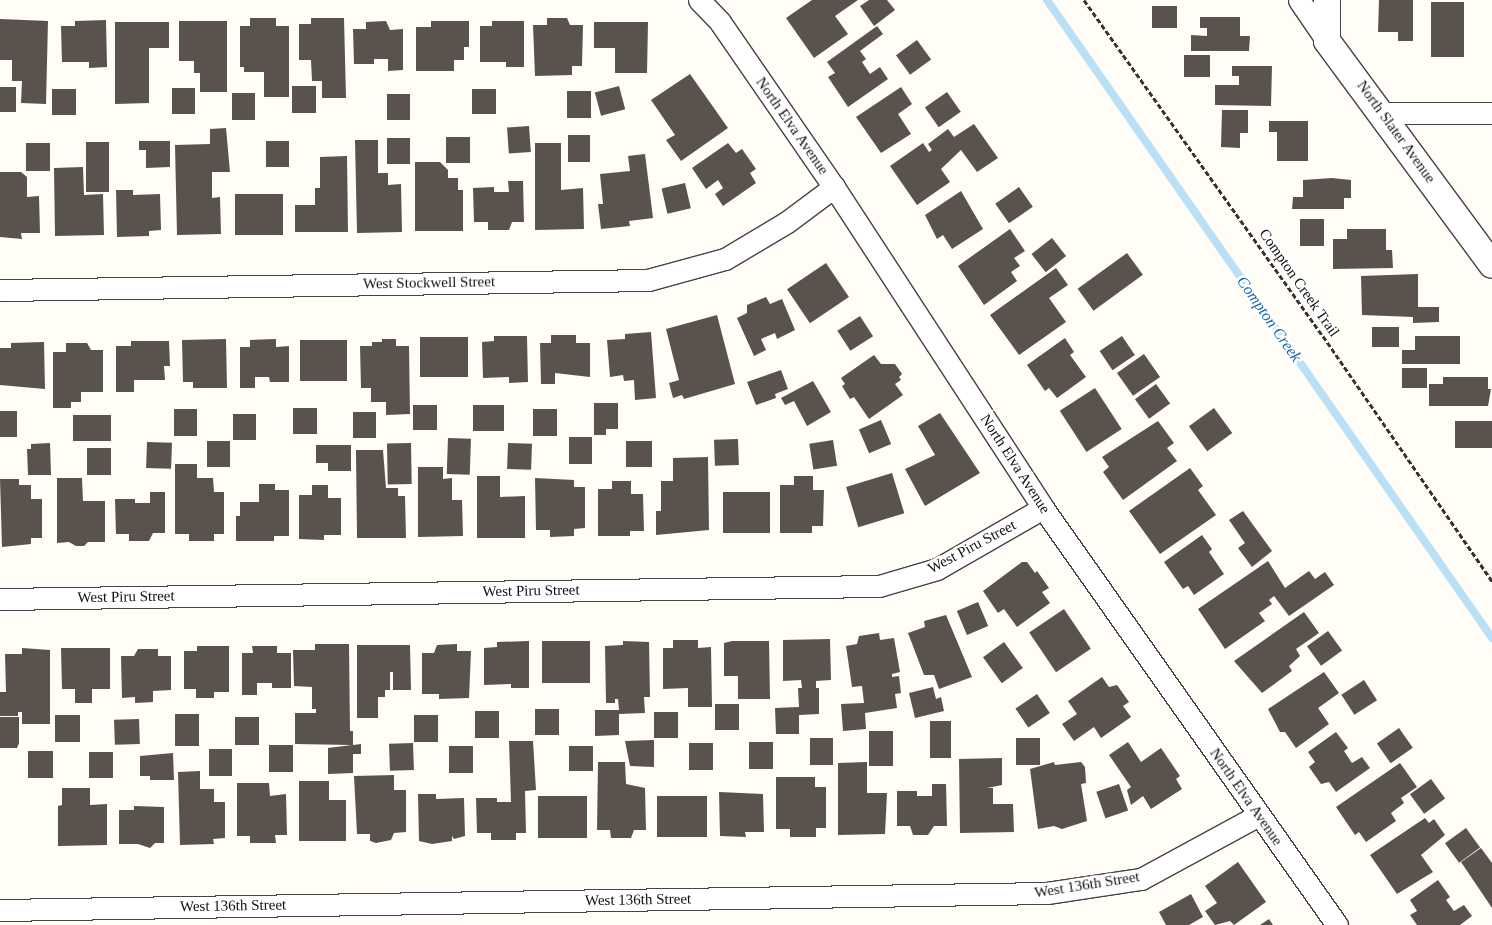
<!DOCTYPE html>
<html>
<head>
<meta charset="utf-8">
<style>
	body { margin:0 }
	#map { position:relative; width:1492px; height:925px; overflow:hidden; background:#fffdf5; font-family:"Times New Roman",serif }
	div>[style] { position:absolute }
	.stream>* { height:8px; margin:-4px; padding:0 4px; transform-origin:4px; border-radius:4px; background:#b9e0f7 }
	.building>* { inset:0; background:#5a524d; transform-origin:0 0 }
	.path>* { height:3px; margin-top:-1.5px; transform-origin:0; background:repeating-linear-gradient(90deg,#333 0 5px,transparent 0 7.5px) }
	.roads { filter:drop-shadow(1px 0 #444) drop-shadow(-1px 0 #444) drop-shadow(0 1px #444) drop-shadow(0 -1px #444) }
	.minor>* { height:21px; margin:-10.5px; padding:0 10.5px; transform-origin:10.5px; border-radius:10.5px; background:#fff }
	.tertiary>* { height:26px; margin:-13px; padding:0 13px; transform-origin:13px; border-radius:13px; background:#fff }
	span { translate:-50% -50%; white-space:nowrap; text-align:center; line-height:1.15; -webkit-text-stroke:5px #fff; paint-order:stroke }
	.street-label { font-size:15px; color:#111 }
	.water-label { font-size:16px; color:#1768a6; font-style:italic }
</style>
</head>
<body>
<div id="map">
	<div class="stream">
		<i style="left:1047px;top:0;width:778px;rotate:55.1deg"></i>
	</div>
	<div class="building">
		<i style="clip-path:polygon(812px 0,858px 0,835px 16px,848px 34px,814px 58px,786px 18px)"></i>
		<i style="clip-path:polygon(869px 0,887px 0,895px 10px,874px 26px,860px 6px)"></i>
		<i style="clip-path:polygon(1379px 0,1413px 0,1413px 41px,1398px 41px,1398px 32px,1378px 32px)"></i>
		<i style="left:1431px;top:2px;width:33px;height:55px"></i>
		<i style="left:1152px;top:6px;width:25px;height:22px"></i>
		<i style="clip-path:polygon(1200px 17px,1240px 17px,1240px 36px,1250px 36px,1249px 51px,1191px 51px,1191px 35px,1207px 36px,1207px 28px,1200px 28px)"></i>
		<i style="clip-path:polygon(250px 18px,276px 18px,276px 26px,289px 26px,289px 97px,264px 97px,264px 72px,244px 72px,244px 67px,240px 67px,240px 26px,250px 26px)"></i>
		<i style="clip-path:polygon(311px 18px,344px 18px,346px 98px,322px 98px,322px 81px,312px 81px,311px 60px,299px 60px,299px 24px,311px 24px)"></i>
		<i style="clip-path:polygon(547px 18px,567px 18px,570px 25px,583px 25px,582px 66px,572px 66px,572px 75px,535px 76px,533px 25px,547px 25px)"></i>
		<i style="clip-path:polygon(0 19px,48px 21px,46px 104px,21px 103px,22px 81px,12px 81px,12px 60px,0 60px)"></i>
		<i style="clip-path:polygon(106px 20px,107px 67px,89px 68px,89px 62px,62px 62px,61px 26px,75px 26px,75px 21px)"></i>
		<i style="clip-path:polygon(179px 21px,227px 21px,227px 92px,200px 92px,200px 73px,194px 73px,194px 61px,179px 61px)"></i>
		<i style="clip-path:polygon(386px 21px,390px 30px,403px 29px,403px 70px,388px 71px,388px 59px,374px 59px,374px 64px,354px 64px,353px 29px,366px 29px,366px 22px)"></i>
		<i style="clip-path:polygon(431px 21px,469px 21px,469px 47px,464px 47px,464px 60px,454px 60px,454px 71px,416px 71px,416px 27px,431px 27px)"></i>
		<i style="clip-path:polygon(492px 21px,524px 21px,524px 67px,506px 67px,506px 62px,480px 62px,480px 26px,492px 26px)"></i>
		<i style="clip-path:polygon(115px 22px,169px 22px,169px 48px,149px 48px,149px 103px,115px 104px)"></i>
		<i style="clip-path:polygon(594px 22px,648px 22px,647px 73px,615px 73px,615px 48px,594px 48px)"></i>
		<i style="clip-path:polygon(877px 26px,883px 34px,860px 51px,866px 59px,862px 62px,870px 74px,880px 67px,888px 79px,848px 107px,828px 77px,835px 73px,827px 62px)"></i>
		<i style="left:917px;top:40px;width:24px;height:26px;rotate:54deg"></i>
		<i style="left:1184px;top:55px;width:26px;height:22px"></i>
		<i style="clip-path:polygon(1232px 66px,1272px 66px,1271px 106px,1215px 105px,1215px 85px,1239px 85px,1239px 76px,1232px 76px)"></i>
		<i style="clip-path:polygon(690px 74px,728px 128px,681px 161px,666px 140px,675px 135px,651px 100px)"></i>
		<i style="left:292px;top:86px;width:24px;height:27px"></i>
		<i style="left:619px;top:86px;width:24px;height:25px;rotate:75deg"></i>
		<i style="left:0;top:87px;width:16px;height:25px"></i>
		<i style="clip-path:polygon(901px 87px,912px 104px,898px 114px,911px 134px,881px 153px,856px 117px)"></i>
		<i style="left:172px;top:88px;width:23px;height:26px"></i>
		<i style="left:52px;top:89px;width:24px;height:26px"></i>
		<i style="left:472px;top:89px;width:24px;height:25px"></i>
		<i style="left:567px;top:91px;width:24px;height:27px"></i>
		<i style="left:947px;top:92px;width:24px;height:27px;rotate:55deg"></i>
		<i style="left:232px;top:93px;width:23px;height:27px"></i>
		<i style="left:387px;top:94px;width:23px;height:26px"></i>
		<i style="clip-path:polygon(1222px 110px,1248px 110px,1248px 133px,1240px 133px,1240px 148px,1221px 147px)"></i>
		<i style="clip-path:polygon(1269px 121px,1308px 121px,1308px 161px,1277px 161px,1277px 132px,1269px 132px)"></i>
		<i style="clip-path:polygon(974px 124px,998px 158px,977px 172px,961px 150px,941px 169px,950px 182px,917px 205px,890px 166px,923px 143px,929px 152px,932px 150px,928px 144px,948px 129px,954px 137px)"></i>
		<i style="left:529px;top:126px;width:26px;height:22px;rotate:86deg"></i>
		<i style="clip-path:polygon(226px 128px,230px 172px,212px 172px,212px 198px,220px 197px,221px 234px,177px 235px,175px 145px,210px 144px,210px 129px)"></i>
		<i style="left:568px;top:135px;width:22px;height:27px"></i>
		<i style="left:446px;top:137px;width:24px;height:26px"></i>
		<i style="left:387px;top:138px;width:23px;height:26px"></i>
		<i style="clip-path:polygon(355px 140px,378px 140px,378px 173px,388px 173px,388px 185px,401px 184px,402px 232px,357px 233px)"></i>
		<i style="clip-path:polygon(139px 141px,170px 141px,170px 167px,146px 168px,146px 150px,139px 150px)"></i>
		<i style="left:266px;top:141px;width:23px;height:26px"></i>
		<i style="left:86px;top:142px;width:23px;height:50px"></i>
		<i style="left:26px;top:143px;width:24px;height:28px"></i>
		<i style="clip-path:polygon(535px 143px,561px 143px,561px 190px,583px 188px,584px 229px,535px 230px)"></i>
		<i style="clip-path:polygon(728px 143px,736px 153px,742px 149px,756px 169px,750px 173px,756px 183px,723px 206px,715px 194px,723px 188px,718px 180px,706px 189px,692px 168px)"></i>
		<i style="clip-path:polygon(645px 154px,653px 218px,629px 221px,630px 226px,601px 229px,598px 204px,603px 204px,600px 174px,630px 171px,628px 156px)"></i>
		<i style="clip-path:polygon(347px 156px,348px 232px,295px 232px,295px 205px,315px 205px,315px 188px,320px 188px,320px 157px)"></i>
		<i style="clip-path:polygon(415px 162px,440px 162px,448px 170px,448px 178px,458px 178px,458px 190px,463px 190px,463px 231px,415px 231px)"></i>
		<i style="clip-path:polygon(83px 167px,84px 195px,103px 194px,104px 235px,55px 236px,54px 168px)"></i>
		<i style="clip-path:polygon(0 172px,21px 172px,27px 177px,27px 197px,39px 196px,40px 233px,21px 233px,22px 239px,0 237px)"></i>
		<i style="clip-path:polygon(1332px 178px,1351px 180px,1351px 198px,1344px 198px,1344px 209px,1292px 209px,1293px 197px,1303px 197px,1303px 180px)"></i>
		<i style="clip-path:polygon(508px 181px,523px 181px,524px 222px,512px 222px,509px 230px,488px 230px,488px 222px,474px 222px,473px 188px,494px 187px,494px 192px,509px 192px)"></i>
		<i style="left:685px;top:183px;width:26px;height:24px;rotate:77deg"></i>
		<i style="left:1019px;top:187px;width:24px;height:29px;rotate:55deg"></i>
		<i style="clip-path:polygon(116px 190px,133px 190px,133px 195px,160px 194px,161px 230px,149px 231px,149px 236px,117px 237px)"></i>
		<i style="clip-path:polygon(961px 191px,983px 229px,952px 249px,943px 235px,937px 239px,925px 215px)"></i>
		<i style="left:235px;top:194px;width:48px;height:41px"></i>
		<i style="left:1300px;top:219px;width:24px;height:27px"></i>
		<i style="clip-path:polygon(1010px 229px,1025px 251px,1014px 258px,1020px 266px,1011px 272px,1017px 281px,984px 305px,958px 266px)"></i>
		<i style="clip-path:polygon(1347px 229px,1386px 229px,1386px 250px,1392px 250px,1393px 268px,1333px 269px,1333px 239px,1347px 239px)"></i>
		<i style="left:1052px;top:238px;width:23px;height:26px;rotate:52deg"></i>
		<i style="left:1127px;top:253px;width:27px;height:61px;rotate:54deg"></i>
		<i style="left:826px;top:263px;width:41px;height:47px;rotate:56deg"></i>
		<i style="clip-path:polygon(1056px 268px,1068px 285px,1049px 298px,1066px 322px,1019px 355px,990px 315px)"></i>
		<i style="clip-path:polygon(1418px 274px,1418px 307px,1439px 307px,1439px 322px,1413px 323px,1413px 317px,1362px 315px,1361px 276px)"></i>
		<i style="clip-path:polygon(766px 297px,770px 304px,782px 299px,795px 330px,777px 339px,775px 333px,761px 339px,766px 350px,754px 356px,737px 318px,747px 313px,747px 305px)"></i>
		<i style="clip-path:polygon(717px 315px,735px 384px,684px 399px,682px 395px,673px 398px,669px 383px,679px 380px,666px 329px)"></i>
		<i style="left:860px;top:316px;width:24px;height:27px;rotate:57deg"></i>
		<i style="left:1372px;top:327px;width:27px;height:20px"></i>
		<i style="clip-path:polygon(651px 332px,656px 398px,635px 400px,634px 380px,624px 381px,623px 375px,610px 377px,607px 340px,625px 339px,625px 334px)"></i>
		<i style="clip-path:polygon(551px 335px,576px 335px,576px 343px,590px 343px,590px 377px,555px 373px,555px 384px,541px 384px,540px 343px,551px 343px)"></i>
		<i style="clip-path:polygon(494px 336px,527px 336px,528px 382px,509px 383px,509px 377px,483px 378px,482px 342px,494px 341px)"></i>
		<i style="left:1122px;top:336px;width:23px;height:27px;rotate:56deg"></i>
		<i style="clip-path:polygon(1415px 336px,1460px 336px,1460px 364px,1402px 364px,1402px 350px,1415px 350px)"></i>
		<i style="left:420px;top:337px;width:48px;height:40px"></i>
		<i style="clip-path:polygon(1065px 338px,1074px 352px,1070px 355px,1086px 377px,1057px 398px,1049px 388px,1045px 391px,1027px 365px)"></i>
		<i style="clip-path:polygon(226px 339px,227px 388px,193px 388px,193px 382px,183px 382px,182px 340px)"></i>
		<i style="clip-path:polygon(276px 339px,276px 347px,289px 346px,289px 382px,270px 382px,269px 377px,255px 377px,255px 388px,240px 388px,240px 347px,250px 347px,250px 340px)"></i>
		<i style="clip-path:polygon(382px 339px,396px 339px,396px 346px,409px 346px,410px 414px,386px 415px,386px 402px,371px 402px,371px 388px,361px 388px,360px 346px,372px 346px,372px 342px,382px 342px)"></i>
		<i style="left:300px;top:340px;width:47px;height:41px"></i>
		<i style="clip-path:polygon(131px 341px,169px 341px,170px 366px,164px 366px,165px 380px,134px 380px,134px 392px,116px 392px,116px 346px,131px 346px)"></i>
		<i style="clip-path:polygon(44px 342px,45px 389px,0 385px,0 348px,11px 348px,11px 343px)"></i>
		<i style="clip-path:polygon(66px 343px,87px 343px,91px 350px,103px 350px,103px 392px,81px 392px,81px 402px,71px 402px,71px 408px,53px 408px,53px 352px,66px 352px)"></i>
		<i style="left:1144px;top:354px;width:28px;height:33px;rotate:55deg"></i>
		<i style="clip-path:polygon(874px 355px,881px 364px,895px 364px,902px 374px,899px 377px,901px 380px,895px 384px,903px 395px,869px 419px,854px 397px,850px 399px,842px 386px,845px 384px,841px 378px)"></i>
		<i style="left:1402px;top:368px;width:25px;height:20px"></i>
		<i style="clip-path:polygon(781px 370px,788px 389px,775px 394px,776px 398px,756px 405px,747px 382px)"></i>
		<i style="clip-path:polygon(1443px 377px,1488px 377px,1488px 389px,1491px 389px,1488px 406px,1429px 406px,1429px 384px,1443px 384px)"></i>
		<i style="clip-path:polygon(813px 381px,831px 412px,807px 426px,794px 401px,785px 405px,781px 398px)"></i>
		<i style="left:1156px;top:384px;width:24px;height:26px;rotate:54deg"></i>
		<i style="left:1095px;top:388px;width:49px;height:42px;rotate:57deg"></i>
		<i style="clip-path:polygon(594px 403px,618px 403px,618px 429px,606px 429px,606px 435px,594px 435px)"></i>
		<i style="left:413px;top:405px;width:24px;height:25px"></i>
		<i style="left:473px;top:405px;width:31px;height:26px"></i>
		<i style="left:317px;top:408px;width:26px;height:24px;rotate:90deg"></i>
		<i style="left:1214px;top:408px;width:31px;height:31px;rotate:54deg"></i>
		<i style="left:174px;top:409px;width:23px;height:27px"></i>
		<i style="left:533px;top:409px;width:24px;height:27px"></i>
		<i style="left:0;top:411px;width:17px;height:26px"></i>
		<i style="left:353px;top:412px;width:23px;height:26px"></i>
		<i style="clip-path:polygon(940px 413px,980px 473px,925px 506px,905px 469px,935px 455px,918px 426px)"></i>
		<i style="left:233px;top:414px;width:23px;height:26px"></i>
		<i style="left:111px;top:415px;width:26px;height:38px;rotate:90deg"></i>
		<i style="left:881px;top:420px;width:26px;height:24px;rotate:67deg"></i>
		<i style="clip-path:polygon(1158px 421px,1174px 443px,1167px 448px,1177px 461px,1123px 500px,1103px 472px,1109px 467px,1102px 457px)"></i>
		<i style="left:1492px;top:421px;width:27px;height:37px;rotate:90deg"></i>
		<i style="left:569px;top:437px;width:23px;height:27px"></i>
		<i style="left:448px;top:438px;width:23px;height:36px;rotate:2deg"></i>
		<i style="left:738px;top:439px;width:26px;height:24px;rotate:88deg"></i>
		<i style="left:833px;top:440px;width:26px;height:24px;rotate:81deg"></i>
		<i style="left:207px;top:441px;width:23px;height:26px"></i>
		<i style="left:626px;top:441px;width:26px;height:26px"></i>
		<i style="left:147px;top:442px;width:25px;height:26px;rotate:2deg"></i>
		<i style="clip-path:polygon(50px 443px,51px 475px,28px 475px,27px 449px,31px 449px,31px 444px)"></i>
		<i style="left:411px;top:443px;width:41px;height:24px;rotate:89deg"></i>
		<i style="left:508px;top:443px;width:24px;height:26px;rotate:2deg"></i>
		<i style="clip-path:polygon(316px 445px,351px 445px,351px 471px,328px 471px,328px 463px,316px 463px)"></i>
		<i style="left:87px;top:448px;width:24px;height:27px"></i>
		<i style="clip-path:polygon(356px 450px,383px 450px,386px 488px,398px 488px,398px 496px,405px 496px,406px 538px,357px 538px)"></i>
		<i style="clip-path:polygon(708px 457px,709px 530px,656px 535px,656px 511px,661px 511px,661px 481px,673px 481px,673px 458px)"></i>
		<i style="clip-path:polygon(175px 464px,197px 464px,197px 478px,213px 478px,214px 492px,224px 492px,224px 534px,214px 534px,214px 541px,189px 541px,189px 534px,175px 534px)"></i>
		<i style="clip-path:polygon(418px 467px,443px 467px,443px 479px,452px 478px,452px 500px,462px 500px,463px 536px,418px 537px)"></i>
		<i style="clip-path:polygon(1190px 468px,1203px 486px,1198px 490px,1216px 515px,1160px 554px,1129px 511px)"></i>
		<i style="left:892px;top:473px;width:42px;height:48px;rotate:73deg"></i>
		<i style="clip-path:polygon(477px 476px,500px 476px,500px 497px,525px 496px,525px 538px,477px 538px)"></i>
		<i style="clip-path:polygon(794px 476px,813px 476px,813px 490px,824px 490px,823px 526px,812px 526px,812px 533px,780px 533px,780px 485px,794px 485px)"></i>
		<i style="clip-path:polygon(57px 478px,82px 478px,83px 501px,105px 501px,105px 542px,88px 542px,84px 546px,76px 546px,69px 542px,57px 543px)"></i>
		<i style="clip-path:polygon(535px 478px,574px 480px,574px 487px,585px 487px,585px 528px,574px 529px,574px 536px,550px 537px,550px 530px,536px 530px)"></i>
		<i style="clip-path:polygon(0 479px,19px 479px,19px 485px,31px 485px,31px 499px,42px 499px,42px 538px,31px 538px,31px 544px,2px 547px)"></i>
		<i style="clip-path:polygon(612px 481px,631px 481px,631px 494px,643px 494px,644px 531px,630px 531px,630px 536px,598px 536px,598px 489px,612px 489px)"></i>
		<i style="clip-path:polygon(259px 484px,275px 484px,275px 490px,289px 490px,289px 536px,274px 536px,274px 541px,236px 541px,236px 516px,240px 516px,240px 502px,259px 502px)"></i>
		<i style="clip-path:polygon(312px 485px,328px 485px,328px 498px,341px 498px,341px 535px,324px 535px,324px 540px,299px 539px,299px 495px,312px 495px)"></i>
		<i style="clip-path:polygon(150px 492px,165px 492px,165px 533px,153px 533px,149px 541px,129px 541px,129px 534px,116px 534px,115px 499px,135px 499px,135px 503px,150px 503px)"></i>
		<i style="left:723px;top:492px;width:47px;height:41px"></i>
		<i style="clip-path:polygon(1243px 511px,1272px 551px,1252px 567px,1238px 548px,1245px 543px,1229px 520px)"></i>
		<i style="clip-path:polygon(1202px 535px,1212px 549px,1209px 552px,1224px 574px,1194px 595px,1188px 586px,1183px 589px,1164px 562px)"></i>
		<i style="clip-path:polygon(1268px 561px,1285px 588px,1309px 571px,1315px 579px,1325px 572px,1334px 585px,1289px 616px,1274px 596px,1269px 600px,1272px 604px,1259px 613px,1265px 621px,1225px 649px,1198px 609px)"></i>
		<i style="clip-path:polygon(1022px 562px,1027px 562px,1035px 573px,1037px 571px,1049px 588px,1042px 592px,1050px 603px,1017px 627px,1004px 609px,998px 613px,983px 591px)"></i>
		<i style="left:978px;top:602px;width:26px;height:23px;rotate:67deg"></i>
		<i style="left:1064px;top:609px;width:48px;height:42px;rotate:56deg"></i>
		<i style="clip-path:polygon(1304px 612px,1319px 633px,1296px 649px,1300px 656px,1289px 666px,1292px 671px,1262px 693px,1234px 661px)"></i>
		<i style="clip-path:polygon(946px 615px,972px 677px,939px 689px,934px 675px,924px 675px,908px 633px,925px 627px,924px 621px)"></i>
		<i style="left:1328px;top:631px;width:24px;height:26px;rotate:54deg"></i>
		<i style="clip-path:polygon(879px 633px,880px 640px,894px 638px,900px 672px,892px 674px,892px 677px,899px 676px,901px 693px,895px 694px,897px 708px,865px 713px,866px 729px,843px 731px,841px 704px,864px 703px,862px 686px,852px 687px,846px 646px,857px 644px,859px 636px)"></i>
		<i style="clip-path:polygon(830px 639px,831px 680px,816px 681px,816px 688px,819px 688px,819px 714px,799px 715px,799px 734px,776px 734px,775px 708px,799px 707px,798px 688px,802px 688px,801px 680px,783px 681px,783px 640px)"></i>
		<i style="clip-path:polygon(673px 640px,698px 640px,698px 648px,711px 647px,712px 707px,688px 707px,688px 688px,663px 689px,663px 648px,673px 648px)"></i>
		<i style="clip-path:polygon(529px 641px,529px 688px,511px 688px,511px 684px,484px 685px,484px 648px,497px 647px,497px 642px)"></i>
		<i style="left:542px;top:641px;width:48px;height:42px"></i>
		<i style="clip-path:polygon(623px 641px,649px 642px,650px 697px,644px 697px,645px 713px,619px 714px,619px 735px,595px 736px,595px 710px,619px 710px,618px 699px,615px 699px,615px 703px,606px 703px,605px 646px,623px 645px)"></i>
		<i style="clip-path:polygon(732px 641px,769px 641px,770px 699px,738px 699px,738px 676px,724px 676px,724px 643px)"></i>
		<i style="left:1004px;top:642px;width:32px;height:26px;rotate:54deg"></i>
		<i style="clip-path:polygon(315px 644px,349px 644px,350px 731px,353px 731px,353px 745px,361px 744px,361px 754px,353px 754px,353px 773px,328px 774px,328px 748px,352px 745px,295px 744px,295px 713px,316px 713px,316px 709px,312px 709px,312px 687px,294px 686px,293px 650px,315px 650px)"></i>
		<i style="clip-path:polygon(457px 644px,457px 651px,471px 651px,469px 698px,439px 699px,439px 694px,422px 694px,422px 653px,434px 653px,437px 645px)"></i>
		<i style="clip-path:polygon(357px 645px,410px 645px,411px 690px,393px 690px,393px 672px,390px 672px,390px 690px,385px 690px,385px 697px,378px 697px,378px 718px,357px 718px)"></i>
		<i style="clip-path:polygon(197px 646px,229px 646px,229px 692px,214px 692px,214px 698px,196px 698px,196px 689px,184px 689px,184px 651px,197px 651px)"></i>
		<i style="clip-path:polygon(252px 646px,277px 646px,277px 653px,291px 653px,291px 688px,272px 688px,272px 683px,257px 683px,257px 695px,242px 695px,242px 653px,253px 653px)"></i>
		<i style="clip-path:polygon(22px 648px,50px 650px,50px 724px,22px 724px,22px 712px,18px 712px,18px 716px,0 716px,0 692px,6px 692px,5px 654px,22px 654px)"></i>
		<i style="clip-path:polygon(61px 648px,110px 648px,110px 689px,92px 689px,92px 703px,75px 703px,75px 689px,62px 689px)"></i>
		<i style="clip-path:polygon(138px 649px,158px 649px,158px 656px,171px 656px,171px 690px,153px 691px,153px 702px,135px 703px,135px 697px,122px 698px,121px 656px,134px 656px)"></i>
		<i style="clip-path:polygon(1324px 672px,1339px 693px,1318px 708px,1329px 724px,1296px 748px,1285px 732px,1280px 732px,1268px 709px)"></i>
		<i style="clip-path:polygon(1102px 677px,1109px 687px,1117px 685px,1129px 702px,1123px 706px,1131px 717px,1101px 738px,1094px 727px,1074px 741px,1062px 724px,1077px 714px,1068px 701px)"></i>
		<i style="left:1364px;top:680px;width:24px;height:27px;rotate:57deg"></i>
		<i style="clip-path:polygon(933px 687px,936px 699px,941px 697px,944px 711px,915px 718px,909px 693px)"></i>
		<i style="left:1037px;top:694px;width:23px;height:26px;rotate:56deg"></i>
		<i style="left:715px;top:704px;width:24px;height:26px"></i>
		<i style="left:535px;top:709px;width:24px;height:26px"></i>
		<i style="left:475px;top:711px;width:24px;height:27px"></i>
		<i style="left:654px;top:712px;width:24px;height:26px"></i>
		<i style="left:175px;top:714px;width:24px;height:32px"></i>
		<i style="left:55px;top:715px;width:25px;height:27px"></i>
		<i style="left:414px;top:715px;width:24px;height:27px"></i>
		<i style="clip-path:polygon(0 717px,19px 717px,19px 743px,17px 748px,0 748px)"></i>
		<i style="left:235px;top:717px;width:24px;height:28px"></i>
		<i style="left:139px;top:719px;width:25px;height:25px;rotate:88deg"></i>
		<i style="left:930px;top:721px;width:21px;height:37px"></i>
		<i style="left:1399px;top:728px;width:24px;height:27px;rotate:55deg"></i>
		<i style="left:893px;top:731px;width:35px;height:24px;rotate:90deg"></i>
		<i style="clip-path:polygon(1336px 732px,1348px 748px,1344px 751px,1352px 763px,1362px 757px,1370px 768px,1336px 792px,1329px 782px,1321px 784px,1309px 767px,1315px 762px,1308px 752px)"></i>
		<i style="left:810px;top:738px;width:23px;height:27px"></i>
		<i style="left:1016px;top:738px;width:24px;height:27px"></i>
		<i style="clip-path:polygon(654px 740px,654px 767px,630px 766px,625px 741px)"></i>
		<i style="clip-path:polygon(509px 741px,533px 741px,536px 790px,525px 791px,526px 833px,516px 833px,516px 840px,491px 840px,491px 833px,477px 833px,476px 798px,497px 798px,497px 802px,511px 802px)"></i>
		<i style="left:749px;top:742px;width:24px;height:27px"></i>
		<i style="clip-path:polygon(1128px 742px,1141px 762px,1161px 748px,1180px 776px,1176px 779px,1182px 789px,1151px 809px,1143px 796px,1131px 805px,1127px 790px,1131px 787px,1109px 755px)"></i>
		<i style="left:413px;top:743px;width:27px;height:24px;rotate:88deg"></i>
		<i style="left:713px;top:743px;width:27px;height:24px;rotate:90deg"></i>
		<i style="left:269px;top:745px;width:24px;height:27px"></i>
		<i style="left:449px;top:746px;width:24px;height:27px"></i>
		<i style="left:569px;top:746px;width:24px;height:25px"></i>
		<i style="left:209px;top:749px;width:23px;height:27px"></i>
		<i style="left:28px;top:751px;width:25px;height:27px"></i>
		<i style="left:89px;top:752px;width:24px;height:26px"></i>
		<i style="clip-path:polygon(173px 753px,174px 780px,150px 780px,150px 776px,140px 776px,140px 756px)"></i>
		<i style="clip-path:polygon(1002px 758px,1002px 785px,987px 788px,993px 788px,993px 804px,1013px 804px,1014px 832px,960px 833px,959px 759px)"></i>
		<i style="clip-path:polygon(598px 762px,625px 762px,626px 784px,645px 788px,646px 830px,634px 830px,631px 838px,611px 838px,610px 830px,597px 830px)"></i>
		<i style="clip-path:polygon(867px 762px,867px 793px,887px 793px,885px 834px,838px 835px,838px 763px)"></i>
		<i style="clip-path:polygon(1054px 762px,1055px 765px,1081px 762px,1085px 767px,1086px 783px,1081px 784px,1087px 821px,1062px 829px,1054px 826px,1038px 829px,1030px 769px)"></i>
		<i style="clip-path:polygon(1400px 763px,1417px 787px,1401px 798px,1404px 803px,1391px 813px,1396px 821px,1366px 842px,1359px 832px,1355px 835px,1336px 807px)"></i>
		<i style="clip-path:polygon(200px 771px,200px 789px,214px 789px,214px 802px,225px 802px,225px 838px,213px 839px,214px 844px,180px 845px,178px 772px)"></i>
		<i style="clip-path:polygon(394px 775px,394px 790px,406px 790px,406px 832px,394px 833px,391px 840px,376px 843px,370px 841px,370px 834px,357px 834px,354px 776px)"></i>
		<i style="clip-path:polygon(776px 777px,815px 777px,815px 787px,826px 787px,826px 828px,816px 828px,816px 837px,790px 837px,790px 829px,776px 829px)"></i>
		<i style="left:1431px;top:779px;width:24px;height:26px;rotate:54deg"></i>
		<i style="clip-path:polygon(299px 781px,329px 781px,329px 800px,346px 800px,346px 841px,299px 841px)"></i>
		<i style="clip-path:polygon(237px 783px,269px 783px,270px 796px,286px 794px,287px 835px,275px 835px,276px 843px,250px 843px,250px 836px,237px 836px)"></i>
		<i style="clip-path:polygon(932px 784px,946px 784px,947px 826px,934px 826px,928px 835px,913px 835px,910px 826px,897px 826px,897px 791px,917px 791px,917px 796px,932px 796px)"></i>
		<i style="left:1119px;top:784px;width:28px;height:24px;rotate:71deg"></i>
		<i style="clip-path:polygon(62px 788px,90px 788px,90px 805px,107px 804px,107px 845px,58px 846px,58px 806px,62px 805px)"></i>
		<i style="clip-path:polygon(719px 792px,763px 794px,764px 832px,745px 832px,746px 837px,720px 836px)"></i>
		<i style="clip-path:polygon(418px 794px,436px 794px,436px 799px,464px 798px,465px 836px,454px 839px,452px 836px,452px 841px,432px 844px,419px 841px)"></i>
		<i style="left:538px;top:796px;width:49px;height:42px"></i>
		<i style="left:707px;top:796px;width:41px;height:50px;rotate:90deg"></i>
		<i style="clip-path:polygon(134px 806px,164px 807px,164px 843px,155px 843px,150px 848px,138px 844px,119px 844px,119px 810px,134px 810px)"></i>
		<i style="clip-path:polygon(1425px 818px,1429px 823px,1434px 819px,1445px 835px,1421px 855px,1433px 872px,1397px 894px,1370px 855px)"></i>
		<i style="left:1466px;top:828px;width:24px;height:26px;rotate:54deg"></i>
		<i style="clip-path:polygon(1481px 848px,1492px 863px,1492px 908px,1461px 862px)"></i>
		<i style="clip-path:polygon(1238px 862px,1266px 902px,1234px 925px,1230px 921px,1215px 925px,1205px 911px,1217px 903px,1205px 886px)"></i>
		<i style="clip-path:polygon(1438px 880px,1450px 897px,1446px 900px,1454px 911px,1464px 905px,1472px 916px,1460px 925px,1417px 925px,1410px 915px,1417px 911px,1410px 900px)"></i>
		<i style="clip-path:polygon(1191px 894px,1203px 917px,1189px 925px,1166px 925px,1159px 912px)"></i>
		<i style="clip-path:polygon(1269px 919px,1273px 925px,1260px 925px)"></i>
	</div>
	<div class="path">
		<i style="left:1084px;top:0;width:412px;rotate:54.6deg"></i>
		<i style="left:1323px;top:336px;width:298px;rotate:55.4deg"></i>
	</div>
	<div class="roads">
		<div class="minor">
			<i style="left:699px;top:0;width:30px;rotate:46deg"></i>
			<i style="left:720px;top:22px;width:201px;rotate:55.4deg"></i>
			<i style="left:834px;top:187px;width:383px;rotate:56.9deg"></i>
			<i style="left:1043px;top:508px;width:510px;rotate:54.81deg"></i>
			<i style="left:1299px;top:0;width:50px;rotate:55.7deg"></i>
			<i style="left:1383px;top:113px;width:109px"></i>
			<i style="left:0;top:290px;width:648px;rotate:-0.88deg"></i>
			<i style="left:648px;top:280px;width:80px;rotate:-15.3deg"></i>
			<i style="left:725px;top:259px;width:72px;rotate:-30.8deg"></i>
			<i style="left:787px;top:222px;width:59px;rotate:-36.7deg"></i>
			<i style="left:0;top:599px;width:879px;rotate:-0.85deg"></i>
			<i style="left:879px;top:586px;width:60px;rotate:-16.3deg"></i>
			<i style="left:937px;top:569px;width:122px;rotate:-29.9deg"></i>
			<i style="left:0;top:910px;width:1047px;rotate:-0.93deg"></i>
			<i style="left:1047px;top:893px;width:95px;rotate:-8.5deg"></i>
			<i style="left:1141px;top:879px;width:134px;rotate:-28.5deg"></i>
		</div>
		<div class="tertiary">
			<i style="left:1327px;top:0;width:41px;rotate:90deg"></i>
			<i style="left:1327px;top:41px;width:278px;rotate:53.6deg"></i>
		</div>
	</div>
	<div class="street-label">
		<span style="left:792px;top:126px;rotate:55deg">North Elva Avenue</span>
		<span style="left:1396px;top:132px;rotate:54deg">North Slater Avenue</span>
		<span style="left:429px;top:283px;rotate:-1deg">West Stockwell Street</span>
		<span style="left:1299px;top:283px;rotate:55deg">Compton Creek Trail</span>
		<span style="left:1015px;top:464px;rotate:57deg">North Elva Avenue</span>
		<span style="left:972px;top:547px;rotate:-28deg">West Piru Street</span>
		<span style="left:531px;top:591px;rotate:-1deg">West Piru Street</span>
		<span style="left:126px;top:597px;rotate:-1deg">West Piru Street</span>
		<span style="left:1246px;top:797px;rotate:55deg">North Elva Avenue</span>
		<span style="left:1087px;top:885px;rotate:-9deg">West 136th Street</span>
		<span style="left:638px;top:900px;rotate:-1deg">West 136th Street</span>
		<span style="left:233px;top:906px;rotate:-1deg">West 136th Street</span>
	</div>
	<div class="water-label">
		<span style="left:1269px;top:319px;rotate:55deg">Compton Creek</span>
	</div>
</div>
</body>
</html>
